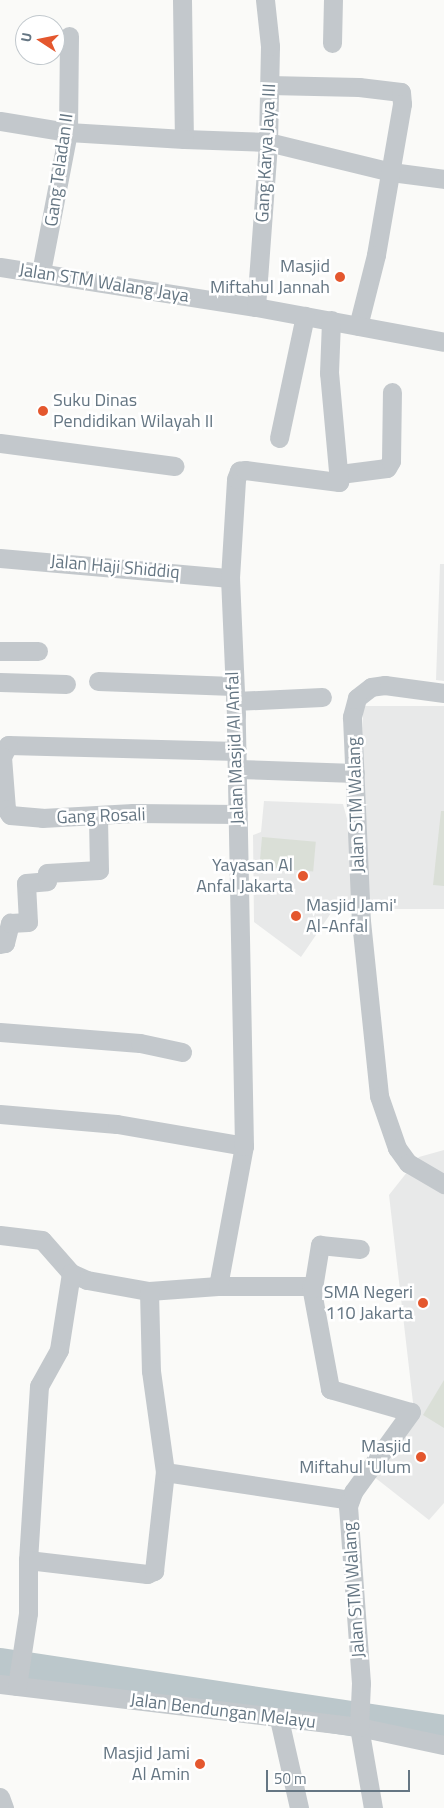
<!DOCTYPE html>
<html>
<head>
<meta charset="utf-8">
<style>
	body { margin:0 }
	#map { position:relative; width:444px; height:1808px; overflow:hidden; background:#fafaf8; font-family:"Titillium Web",sans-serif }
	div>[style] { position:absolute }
	.built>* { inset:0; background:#e8e9e9; transform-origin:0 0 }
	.green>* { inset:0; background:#dadfd7; transform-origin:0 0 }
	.river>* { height:35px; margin:-17.5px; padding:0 17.5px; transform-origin:17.5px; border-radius:17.5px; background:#bbc7cb }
	.street>* { height:19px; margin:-9.5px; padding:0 9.5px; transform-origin:9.5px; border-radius:9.5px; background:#c3c8cc }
	.dots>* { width:14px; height:14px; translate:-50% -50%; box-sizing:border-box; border:2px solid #fff; border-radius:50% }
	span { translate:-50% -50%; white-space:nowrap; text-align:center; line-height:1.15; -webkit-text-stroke:5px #fff; paint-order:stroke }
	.street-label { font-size:18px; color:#657683 }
	.poi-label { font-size:18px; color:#657683 }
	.right { translate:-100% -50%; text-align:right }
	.left { translate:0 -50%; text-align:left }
	.north { position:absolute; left:15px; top:15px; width:50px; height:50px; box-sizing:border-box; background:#fff; border:1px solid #c1c8cd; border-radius:50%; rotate:281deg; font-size:14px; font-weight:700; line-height:20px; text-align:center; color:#657683 }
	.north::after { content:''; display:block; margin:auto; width:18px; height:22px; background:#e4572e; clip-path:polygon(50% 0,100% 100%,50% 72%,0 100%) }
	.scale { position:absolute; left:266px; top:1770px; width:144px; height:22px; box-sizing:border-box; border:2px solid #657683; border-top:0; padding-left:6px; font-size:15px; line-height:18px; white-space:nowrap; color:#657683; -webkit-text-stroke:4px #fff; paint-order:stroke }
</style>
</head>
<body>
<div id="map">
	<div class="built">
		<i style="clip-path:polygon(440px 564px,444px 564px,444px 681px,436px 680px)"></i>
		<i style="left:444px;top:706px;width:203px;height:81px;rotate:90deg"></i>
		<i style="clip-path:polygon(264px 801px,343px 804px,353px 841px,354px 911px,331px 913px,301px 957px,254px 922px,253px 835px,261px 832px)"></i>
		<i style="clip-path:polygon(444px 1150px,444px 1503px,429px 1520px,373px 1476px,414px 1411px,389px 1195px,419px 1157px)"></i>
	</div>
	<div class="green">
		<i style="clip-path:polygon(441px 811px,444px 811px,444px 886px,433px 885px)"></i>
		<i style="left:262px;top:837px;width:54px;height:30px;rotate:5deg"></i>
		<i style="clip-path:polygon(444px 1380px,444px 1428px,423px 1415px)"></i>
	</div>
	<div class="river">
		<i style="left:0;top:1665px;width:449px;rotate:8.6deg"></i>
	</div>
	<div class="street">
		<i style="left:182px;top:0;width:139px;rotate:89.2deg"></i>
		<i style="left:184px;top:139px;width:84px;rotate:2deg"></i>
		<i style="left:268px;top:142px;width:127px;rotate:13.7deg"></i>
		<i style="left:391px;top:172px;width:53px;rotate:7.5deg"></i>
		<i style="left:332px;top:43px;width:43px;rotate:-88.7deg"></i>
		<i style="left:269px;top:85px;width:90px;rotate:1.3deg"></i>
		<i style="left:359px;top:87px;width:42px;rotate:6.8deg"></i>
		<i style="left:401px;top:92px;width:12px;rotate:85deg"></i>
		<i style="left:402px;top:104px;width:153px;rotate:99.8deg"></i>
		<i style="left:376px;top:255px;width:73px;rotate:104.2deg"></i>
		<i style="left:0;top:121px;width:69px;rotate:9.2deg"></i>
		<i style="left:68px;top:132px;width:116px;rotate:3.5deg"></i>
		<i style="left:0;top:267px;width:259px;rotate:8.9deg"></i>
		<i style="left:256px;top:307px;width:191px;rotate:10.5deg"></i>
		<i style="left:41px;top:272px;width:143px;rotate:-79.1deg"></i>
		<i style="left:68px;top:132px;width:96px;rotate:-89.4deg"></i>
		<i style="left:256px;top:307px;width:165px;rotate:-85.8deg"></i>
		<i style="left:268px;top:142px;width:96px;rotate:-88.8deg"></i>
		<i style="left:270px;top:46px;width:46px;rotate:-96.2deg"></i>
		<i style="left:279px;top:438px;width:125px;rotate:-78deg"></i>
		<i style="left:0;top:443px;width:176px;rotate:7.5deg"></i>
		<i style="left:340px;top:474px;width:47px;rotate:-7.3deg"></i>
		<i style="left:387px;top:468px;width:8px;rotate:-60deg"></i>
		<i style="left:391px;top:461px;width:69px;rotate:-89.2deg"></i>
		<i style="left:0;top:558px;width:231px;rotate:5deg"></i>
		<i style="left:0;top:651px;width:38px"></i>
		<i style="left:98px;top:681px;width:135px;rotate:2.1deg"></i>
		<i style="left:0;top:682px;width:66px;rotate:1.7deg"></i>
		<i style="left:444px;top:693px;width:60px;rotate:-172.3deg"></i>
		<i style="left:385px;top:685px;width:14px;rotate:172deg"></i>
		<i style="left:371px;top:687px;width:18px;rotate:142deg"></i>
		<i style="left:357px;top:698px;width:20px;rotate:105deg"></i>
		<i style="left:352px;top:717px;width:204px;rotate:87.5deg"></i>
		<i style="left:361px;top:921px;width:176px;rotate:84.1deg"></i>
		<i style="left:379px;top:1096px;width:55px;rotate:70.9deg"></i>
		<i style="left:397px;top:1148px;width:19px;rotate:54deg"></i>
		<i style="left:408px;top:1163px;width:42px;rotate:30.3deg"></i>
		<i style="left:235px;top:701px;width:87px;rotate:-2.6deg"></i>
		<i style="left:237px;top:751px;width:229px;rotate:-178.5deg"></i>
		<i style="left:8px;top:745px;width:13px;rotate:117deg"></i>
		<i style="left:2px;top:757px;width:52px;rotate:85.6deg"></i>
		<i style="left:6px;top:809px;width:7px;rotate:56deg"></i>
		<i style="left:10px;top:815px;width:32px;rotate:5deg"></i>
		<i style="left:42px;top:818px;width:91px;rotate:-3.1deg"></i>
		<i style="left:133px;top:813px;width:105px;rotate:0.5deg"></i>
		<i style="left:237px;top:769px;width:118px;rotate:1.9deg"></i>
		<i style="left:0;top:944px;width:5px;rotate:-11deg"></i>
		<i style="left:5px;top:943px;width:21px;rotate:-76deg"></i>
		<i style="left:10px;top:923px;width:18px;rotate:-3deg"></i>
		<i style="left:28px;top:922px;width:39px;rotate:-93deg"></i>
		<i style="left:26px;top:883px;width:21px;rotate:-5deg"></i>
		<i style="left:47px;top:881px;width:8px;rotate:-90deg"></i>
		<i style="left:47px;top:873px;width:52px;rotate:-3.3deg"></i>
		<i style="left:99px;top:870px;width:54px;rotate:-91.1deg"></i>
		<i style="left:0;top:1032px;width:140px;rotate:4.5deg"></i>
		<i style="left:140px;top:1043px;width:43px;rotate:12.1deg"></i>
		<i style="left:0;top:1114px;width:117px;rotate:4.9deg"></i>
		<i style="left:117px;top:1124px;width:129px;rotate:9.8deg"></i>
		<i style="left:0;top:1235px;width:42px;rotate:6.8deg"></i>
		<i style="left:42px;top:1240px;width:44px;rotate:48.7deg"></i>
		<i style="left:71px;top:1273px;width:17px;rotate:24deg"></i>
		<i style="left:87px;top:1280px;width:63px;rotate:10.1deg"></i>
		<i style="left:149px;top:1291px;width:69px;rotate:-4.1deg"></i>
		<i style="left:218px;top:1286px;width:93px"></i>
		<i style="left:311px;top:1286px;width:105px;rotate:79.5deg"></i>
		<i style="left:330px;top:1389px;width:84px;rotate:15.9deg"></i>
		<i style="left:71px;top:1273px;width:78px;rotate:98.9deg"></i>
		<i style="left:59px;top:1350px;width:41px;rotate:119.1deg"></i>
		<i style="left:39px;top:1386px;width:174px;rotate:93.6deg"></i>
		<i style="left:28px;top:1560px;width:120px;rotate:6.7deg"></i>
		<i style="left:147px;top:1574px;width:8px;rotate:-23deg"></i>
		<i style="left:154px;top:1571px;width:100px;rotate:-83.7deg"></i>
		<i style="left:218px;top:1286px;width:142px;rotate:-79.5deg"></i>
		<i style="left:244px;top:1146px;width:431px;rotate:-91.1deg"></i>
		<i style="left:236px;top:715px;width:137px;rotate:-92.5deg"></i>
		<i style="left:230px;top:578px;width:99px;rotate:-86.5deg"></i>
		<i style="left:236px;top:479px;width:9px;rotate:-69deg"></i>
		<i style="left:239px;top:471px;width:6px;rotate:-9deg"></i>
		<i style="left:245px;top:470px;width:95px;rotate:7.3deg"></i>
		<i style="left:339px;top:482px;width:109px;rotate:-95.2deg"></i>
		<i style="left:329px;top:373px;width:53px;rotate:-87.8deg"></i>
		<i style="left:313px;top:1288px;width:44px;rotate:-80.8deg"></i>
		<i style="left:320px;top:1245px;width:40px;rotate:5.7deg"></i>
		<i style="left:149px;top:1291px;width:80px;rotate:88.6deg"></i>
		<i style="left:151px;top:1371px;width:102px;rotate:82.1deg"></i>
		<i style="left:165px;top:1472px;width:187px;rotate:8.6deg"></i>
		<i style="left:0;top:1684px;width:362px;rotate:6.8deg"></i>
		<i style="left:359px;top:1727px;width:87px;rotate:12deg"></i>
		<i style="left:17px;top:1686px;width:74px;rotate:-81.4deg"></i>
		<i style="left:28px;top:1613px;width:53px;rotate:-90deg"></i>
		<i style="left:279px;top:1719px;width:91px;rotate:77.3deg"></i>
		<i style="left:0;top:1797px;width:12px;rotate:70deg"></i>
		<i style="left:373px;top:1808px;width:82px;rotate:-99.8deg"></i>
		<i style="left:359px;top:1727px;width:44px;rotate:-87.4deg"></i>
		<i style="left:361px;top:1683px;width:177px;rotate:-94.2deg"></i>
		<i style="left:348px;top:1506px;width:15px;rotate:-70deg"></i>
		<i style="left:353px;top:1492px;width:99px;rotate:-54.1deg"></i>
	</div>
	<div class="dots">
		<i style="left:340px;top:277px;background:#e4572e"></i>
		<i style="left:43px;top:411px;background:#e4572e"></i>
		<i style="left:303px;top:876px;background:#e4572e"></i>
		<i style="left:296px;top:916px;background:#e4572e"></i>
		<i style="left:423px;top:1303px;background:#e4572e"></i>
		<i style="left:421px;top:1457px;background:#e4572e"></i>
		<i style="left:200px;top:1764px;background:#e4572e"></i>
	</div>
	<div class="street-label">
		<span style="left:266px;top:153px;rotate:-87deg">Gang Karya Jaya III</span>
		<span style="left:59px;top:170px;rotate:-82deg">Gang Teladan II</span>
		<span style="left:104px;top:283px;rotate:9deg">Jalan STM Walang Jaya</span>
		<span style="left:115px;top:567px;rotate:5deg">Jalan Haji Shiddiq</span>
		<span style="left:235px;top:748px;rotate:-92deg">Jalan Masjid Al Anfal</span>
		<span style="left:356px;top:805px;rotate:-92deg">Jalan STM Walang</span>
		<span style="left:101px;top:816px;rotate:-2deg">Gang Rosali</span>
		<span style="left:354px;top:1590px;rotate:-94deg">Jalan STM Walang</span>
		<span style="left:223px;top:1711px;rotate:7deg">Jalan Bendungan Melayu</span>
	</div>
	<div class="poi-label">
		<span class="right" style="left:330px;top:277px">Masjid<br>Miftahul Jannah</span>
		<span class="left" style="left:53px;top:411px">Suku Dinas<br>Pendidikan Wilayah II</span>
		<span class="right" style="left:293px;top:876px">Yayasan Al<br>Anfal Jakarta</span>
		<span class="left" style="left:306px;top:916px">Masjid Jami'<br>Al-Anfal</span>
		<span class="right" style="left:413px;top:1303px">SMA Negeri<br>110 Jakarta</span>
		<span class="right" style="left:411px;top:1457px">Masjid<br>Miftahul 'Ulum</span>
		<span class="right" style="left:190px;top:1764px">Masjid Jami<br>Al Amin</span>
	</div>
	<div class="north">U</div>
	<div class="scale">50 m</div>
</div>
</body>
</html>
